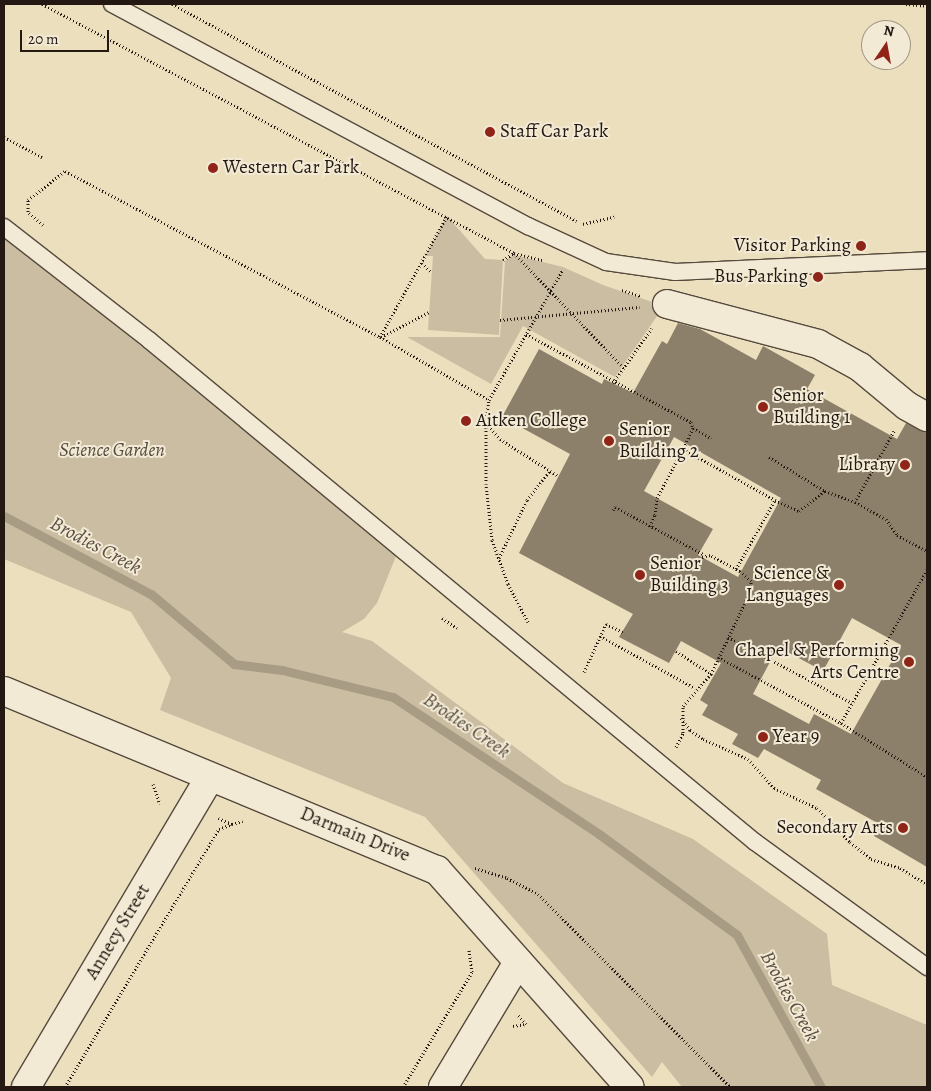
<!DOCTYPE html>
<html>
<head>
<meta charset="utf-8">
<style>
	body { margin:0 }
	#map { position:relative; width:931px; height:1091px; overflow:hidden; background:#ecdfbe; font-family:Alegreya,serif }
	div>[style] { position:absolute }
	.green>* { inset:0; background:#cabda1 }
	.stream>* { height:9px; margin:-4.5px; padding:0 4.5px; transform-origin:4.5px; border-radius:4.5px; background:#a89c84 }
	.building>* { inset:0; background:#8c806b }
	.path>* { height:3px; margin-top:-1.5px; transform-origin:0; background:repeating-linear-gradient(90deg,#231912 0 1px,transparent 0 3.5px) }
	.roads { filter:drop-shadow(1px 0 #554a3d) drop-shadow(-1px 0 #554a3d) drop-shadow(0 1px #554a3d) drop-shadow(0 -1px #554a3d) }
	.lane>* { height:16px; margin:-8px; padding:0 8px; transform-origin:8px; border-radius:8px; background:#f3ead5 }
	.street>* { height:28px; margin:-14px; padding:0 14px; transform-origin:14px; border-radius:14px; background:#f3ead5 }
	.dots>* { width:14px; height:14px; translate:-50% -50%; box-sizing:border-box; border:2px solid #f3ead5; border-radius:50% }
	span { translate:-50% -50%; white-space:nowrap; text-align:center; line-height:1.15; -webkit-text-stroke:4px #f3ead5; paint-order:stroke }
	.poi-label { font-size:19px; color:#231912 }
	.left { translate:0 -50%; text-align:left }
	.right { translate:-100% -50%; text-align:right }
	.park-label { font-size:19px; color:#554a3d; font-style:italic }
	.street-label { font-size:19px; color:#231912 }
	.water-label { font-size:20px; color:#584d40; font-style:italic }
	.frame { position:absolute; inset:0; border:5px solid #231912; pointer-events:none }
	.north { position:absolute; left:861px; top:20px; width:50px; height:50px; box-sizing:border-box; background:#f3ead5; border:1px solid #a09687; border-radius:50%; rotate:12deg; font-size:14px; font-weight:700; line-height:20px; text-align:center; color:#231912 }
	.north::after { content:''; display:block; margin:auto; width:18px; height:22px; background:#8f2418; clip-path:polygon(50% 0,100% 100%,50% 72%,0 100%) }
	.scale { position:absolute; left:20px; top:30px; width:89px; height:22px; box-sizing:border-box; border:2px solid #231912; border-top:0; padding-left:6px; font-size:15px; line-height:18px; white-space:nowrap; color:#231912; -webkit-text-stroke:4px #f3ead5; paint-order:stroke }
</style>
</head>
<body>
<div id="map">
	<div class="green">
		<i style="clip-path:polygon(447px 216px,485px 259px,503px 260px,499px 335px,428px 330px,433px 256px,425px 256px)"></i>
		<i style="clip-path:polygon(4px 227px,399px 549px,377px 603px,364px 619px,342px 632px,372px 641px,563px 783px,693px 839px,827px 934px,832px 985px,927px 1025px,927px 1087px,682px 1087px,662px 1062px,652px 1077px,425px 817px,160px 710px,171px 678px,131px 612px,4px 559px)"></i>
		<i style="clip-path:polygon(514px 255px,563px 267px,603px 285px,664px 306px,615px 377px,523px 326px,491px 384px,407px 337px,500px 337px,505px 261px)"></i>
	</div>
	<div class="stream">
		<i style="left:4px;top:516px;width:166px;rotate:28deg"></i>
		<i style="left:151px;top:594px;width:109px;rotate:40.1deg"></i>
		<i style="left:234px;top:664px;width:48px;rotate:7.1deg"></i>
		<i style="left:282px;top:670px;width:114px;rotate:13.7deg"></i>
		<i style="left:393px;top:697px;width:247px;rotate:33.6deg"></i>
		<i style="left:599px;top:834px;width:171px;rotate:36.2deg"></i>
		<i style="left:737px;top:935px;width:174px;rotate:61.1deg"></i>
	</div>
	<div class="building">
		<i style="clip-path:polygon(evenodd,678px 323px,700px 329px,756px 360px,763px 346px,815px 375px,807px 389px,897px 439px,906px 423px,927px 433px,927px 867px,874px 836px,881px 825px,816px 789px,821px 780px,764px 749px,758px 758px,732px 744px,738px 734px,702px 715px,708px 705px,700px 700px,721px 663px,681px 641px,669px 663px,619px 637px,633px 614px,519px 553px,570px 454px,502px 417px,539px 349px,602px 384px,604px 379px,633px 393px,662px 341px,667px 344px,678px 323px,674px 437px,781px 498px,738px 577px,698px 555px,713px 529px,644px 491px,674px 437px,678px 323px,852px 618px,901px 645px,851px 734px,814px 714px,809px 724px,753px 694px,778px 647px,823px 671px,852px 618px)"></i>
	</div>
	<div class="path">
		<i style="left:42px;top:4px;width:534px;rotate:27.81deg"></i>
		<i style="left:514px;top:253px;width:29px;rotate:14deg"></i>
		<i style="left:172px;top:4px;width:459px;rotate:28.2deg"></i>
		<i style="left:906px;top:4px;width:21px;rotate:5deg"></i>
		<i style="left:4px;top:137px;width:43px;rotate:27.8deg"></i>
		<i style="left:583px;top:224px;width:32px;rotate:-13deg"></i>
		<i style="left:43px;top:225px;width:20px;rotate:-139deg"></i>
		<i style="left:28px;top:212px;width:12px;rotate:-90deg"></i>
		<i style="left:28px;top:200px;width:47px;rotate:-38.1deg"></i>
		<i style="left:65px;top:171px;width:356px;rotate:27.8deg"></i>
		<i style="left:380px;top:337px;width:126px;rotate:30deg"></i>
		<i style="left:503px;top:260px;width:13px;rotate:-32deg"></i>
		<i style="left:514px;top:253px;width:159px;rotate:46.3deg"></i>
		<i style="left:422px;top:263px;width:14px;rotate:45deg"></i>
		<i style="left:622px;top:290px;width:19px;rotate:18deg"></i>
		<i style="left:500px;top:320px;width:140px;rotate:-5.3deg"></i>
		<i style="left:526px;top:334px;width:187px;rotate:28.1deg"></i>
		<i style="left:691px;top:422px;width:6px;rotate:72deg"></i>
		<i style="left:693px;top:428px;width:23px;rotate:115deg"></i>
		<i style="left:683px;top:449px;width:105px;rotate:29deg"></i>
		<i style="left:380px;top:337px;width:138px;rotate:-61deg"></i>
		<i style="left:381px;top:337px;width:54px;rotate:-27.5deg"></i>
		<i style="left:613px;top:383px;width:67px;rotate:-54.7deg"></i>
		<i style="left:486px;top:423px;width:21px;rotate:49deg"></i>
		<i style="left:500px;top:439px;width:69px;rotate:32.5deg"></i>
		<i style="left:693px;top:428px;width:21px;rotate:29deg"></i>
		<i style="left:894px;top:431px;width:81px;rotate:118.8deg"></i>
		<i style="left:855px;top:502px;width:35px;rotate:29deg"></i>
		<i style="left:886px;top:519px;width:19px;rotate:55deg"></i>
		<i style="left:897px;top:535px;width:34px;rotate:28deg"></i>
		<i style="left:769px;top:457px;width:66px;rotate:31.3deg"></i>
		<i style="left:613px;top:510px;width:4px;rotate:-56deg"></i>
		<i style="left:615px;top:507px;width:100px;rotate:28.1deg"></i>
		<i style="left:650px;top:526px;width:12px;rotate:-66deg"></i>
		<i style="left:655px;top:515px;width:17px;rotate:-83deg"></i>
		<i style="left:657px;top:498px;width:55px;rotate:-62deg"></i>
		<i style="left:499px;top:558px;width:64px;rotate:-64.2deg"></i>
		<i style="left:527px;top:500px;width:37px;rotate:-52deg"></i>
		<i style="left:736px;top:569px;width:79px;rotate:-60.5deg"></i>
		<i style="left:775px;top:500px;width:26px;rotate:25deg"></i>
		<i style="left:799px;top:511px;width:33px;rotate:-38deg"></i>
		<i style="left:825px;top:491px;width:32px;rotate:20deg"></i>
		<i style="left:442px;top:618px;width:18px;rotate:34deg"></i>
		<i style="left:528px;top:622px;width:43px;rotate:-117.8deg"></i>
		<i style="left:508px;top:584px;width:47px;rotate:-110deg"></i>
		<i style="left:492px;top:540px;width:56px;rotate:-96.1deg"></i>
		<i style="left:486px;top:484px;width:61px;rotate:-90deg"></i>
		<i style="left:486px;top:423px;width:23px;rotate:-83deg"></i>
		<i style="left:489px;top:400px;width:150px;rotate:-60.5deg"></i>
		<i style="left:600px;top:636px;width:108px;rotate:28.7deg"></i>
		<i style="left:728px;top:637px;width:140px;rotate:28deg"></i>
		<i style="left:676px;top:651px;width:42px;rotate:33.3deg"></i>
		<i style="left:718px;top:657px;width:140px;rotate:28.2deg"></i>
		<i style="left:841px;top:723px;width:102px;rotate:32.1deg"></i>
		<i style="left:584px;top:672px;width:53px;rotate:-65.4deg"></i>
		<i style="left:606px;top:624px;width:19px;rotate:25deg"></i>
		<i style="left:681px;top:718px;width:15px;rotate:53deg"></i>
		<i style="left:690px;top:730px;width:16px;rotate:35deg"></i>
		<i style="left:703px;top:739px;width:49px;rotate:24deg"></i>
		<i style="left:748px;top:759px;width:39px;rotate:48deg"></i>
		<i style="left:774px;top:788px;width:47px;rotate:24.9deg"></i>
		<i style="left:817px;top:808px;width:47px;rotate:45.9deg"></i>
		<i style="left:850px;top:842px;width:27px;rotate:39deg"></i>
		<i style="left:871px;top:859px;width:30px;rotate:17deg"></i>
		<i style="left:900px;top:868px;width:31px;rotate:31deg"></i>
		<i style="left:841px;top:723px;width:176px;rotate:-60.7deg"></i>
		<i style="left:676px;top:747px;width:16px;rotate:-63deg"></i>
		<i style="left:683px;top:733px;width:27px;rotate:-90deg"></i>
		<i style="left:683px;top:706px;width:43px;rotate:-48.8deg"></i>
		<i style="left:711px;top:674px;width:93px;rotate:-64.5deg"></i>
		<i style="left:751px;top:590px;width:9px;rotate:-90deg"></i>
		<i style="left:751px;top:581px;width:15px;rotate:-138deg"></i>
		<i style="left:740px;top:571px;width:34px;rotate:-152deg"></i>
		<i style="left:710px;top:555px;width:9px;rotate:167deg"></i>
		<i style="left:153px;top:784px;width:21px;rotate:71deg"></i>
		<i style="left:232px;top:824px;width:11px;rotate:-15deg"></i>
		<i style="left:475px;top:868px;width:34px;rotate:17deg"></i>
		<i style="left:507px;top:878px;width:35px;rotate:27deg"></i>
		<i style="left:538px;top:894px;width:272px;rotate:45.1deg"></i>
		<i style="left:513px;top:1026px;width:13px;rotate:-9deg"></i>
		<i style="left:526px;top:1024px;width:12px;rotate:-132deg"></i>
		<i style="left:65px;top:1087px;width:300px;rotate:-59.2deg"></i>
		<i style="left:219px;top:829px;width:14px;rotate:-21deg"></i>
		<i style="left:232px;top:824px;width:15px;rotate:-157deg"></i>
		<i style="left:403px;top:1087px;width:134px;rotate:-59deg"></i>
		<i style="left:472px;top:972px;width:22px;rotate:-98deg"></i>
	</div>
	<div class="roads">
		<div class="lane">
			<i style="left:112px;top:4px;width:472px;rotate:28.1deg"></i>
			<i style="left:528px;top:226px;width:86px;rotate:24.8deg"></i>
			<i style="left:606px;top:262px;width:70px;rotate:8.2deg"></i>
			<i style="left:675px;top:272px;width:252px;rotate:-2.7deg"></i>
			<i style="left:4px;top:227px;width:184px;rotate:37.9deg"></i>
			<i style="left:149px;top:340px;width:787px;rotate:39.64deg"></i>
			<i style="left:755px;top:842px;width:213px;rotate:36deg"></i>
		</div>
		<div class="street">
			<i style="left:667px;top:304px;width:156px;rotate:14.8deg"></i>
			<i style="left:818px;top:344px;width:48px;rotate:28.7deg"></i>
			<i style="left:860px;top:367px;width:61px;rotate:39.7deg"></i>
			<i style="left:907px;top:406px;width:23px;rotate:29deg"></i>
			<i style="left:4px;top:691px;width:469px;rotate:22.5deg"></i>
			<i style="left:437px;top:870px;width:290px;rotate:48.4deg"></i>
			<i style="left:26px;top:1087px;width:360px;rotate:-59.3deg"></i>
			<i style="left:443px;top:1087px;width:146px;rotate:-59deg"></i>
		</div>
	</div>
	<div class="dots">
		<i style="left:490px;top:132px;background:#8f2418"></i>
		<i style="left:213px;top:168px;background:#8f2418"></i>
		<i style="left:861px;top:246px;background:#8f2418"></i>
		<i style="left:818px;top:277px;background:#8f2418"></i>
		<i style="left:763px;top:407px;background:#8f2418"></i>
		<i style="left:466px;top:421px;background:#8f2418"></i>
		<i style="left:609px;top:441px;background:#8f2418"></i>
		<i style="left:905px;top:465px;background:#8f2418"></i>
		<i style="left:640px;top:575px;background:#8f2418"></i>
		<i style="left:839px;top:585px;background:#8f2418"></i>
		<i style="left:909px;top:662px;background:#8f2418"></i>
		<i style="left:763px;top:737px;background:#8f2418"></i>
		<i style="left:903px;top:828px;background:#8f2418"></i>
	</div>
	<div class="poi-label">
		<span class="left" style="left:500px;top:132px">Staff Car Park</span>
		<span class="left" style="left:223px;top:168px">Western Car Park</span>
		<span class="right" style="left:851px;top:246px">Visitor Parking</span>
		<span class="right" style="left:808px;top:277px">Bus Parking</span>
		<span class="left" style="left:773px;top:407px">Senior<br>Building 1</span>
		<span class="left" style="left:476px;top:421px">Aitken College</span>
		<span class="left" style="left:619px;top:441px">Senior<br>Building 2</span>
		<span class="right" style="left:895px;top:465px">Library</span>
		<span class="left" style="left:650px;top:575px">Senior<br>Building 3</span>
		<span class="right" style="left:829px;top:585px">Science &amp;<br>Languages</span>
		<span class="right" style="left:899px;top:662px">Chapel &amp; Performing<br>Arts Centre</span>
		<span class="left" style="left:773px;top:737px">Year 9</span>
		<span class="right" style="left:893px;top:828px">Secondary Arts</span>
	</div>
	<div class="park-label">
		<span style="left:112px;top:451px">Science Garden</span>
	</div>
	<div class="street-label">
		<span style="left:355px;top:835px;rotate:22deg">Darmain Drive</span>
		<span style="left:118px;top:932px;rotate:-59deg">Annecy Street</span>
	</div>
	<div class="water-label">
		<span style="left:96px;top:545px;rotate:28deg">Brodies Creek</span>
		<span style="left:467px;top:725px;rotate:34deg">Brodies Creek</span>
		<span style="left:790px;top:996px;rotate:61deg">Brodies Creek</span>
	</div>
	<div class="frame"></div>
	<div class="north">N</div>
	<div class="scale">20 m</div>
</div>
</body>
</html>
